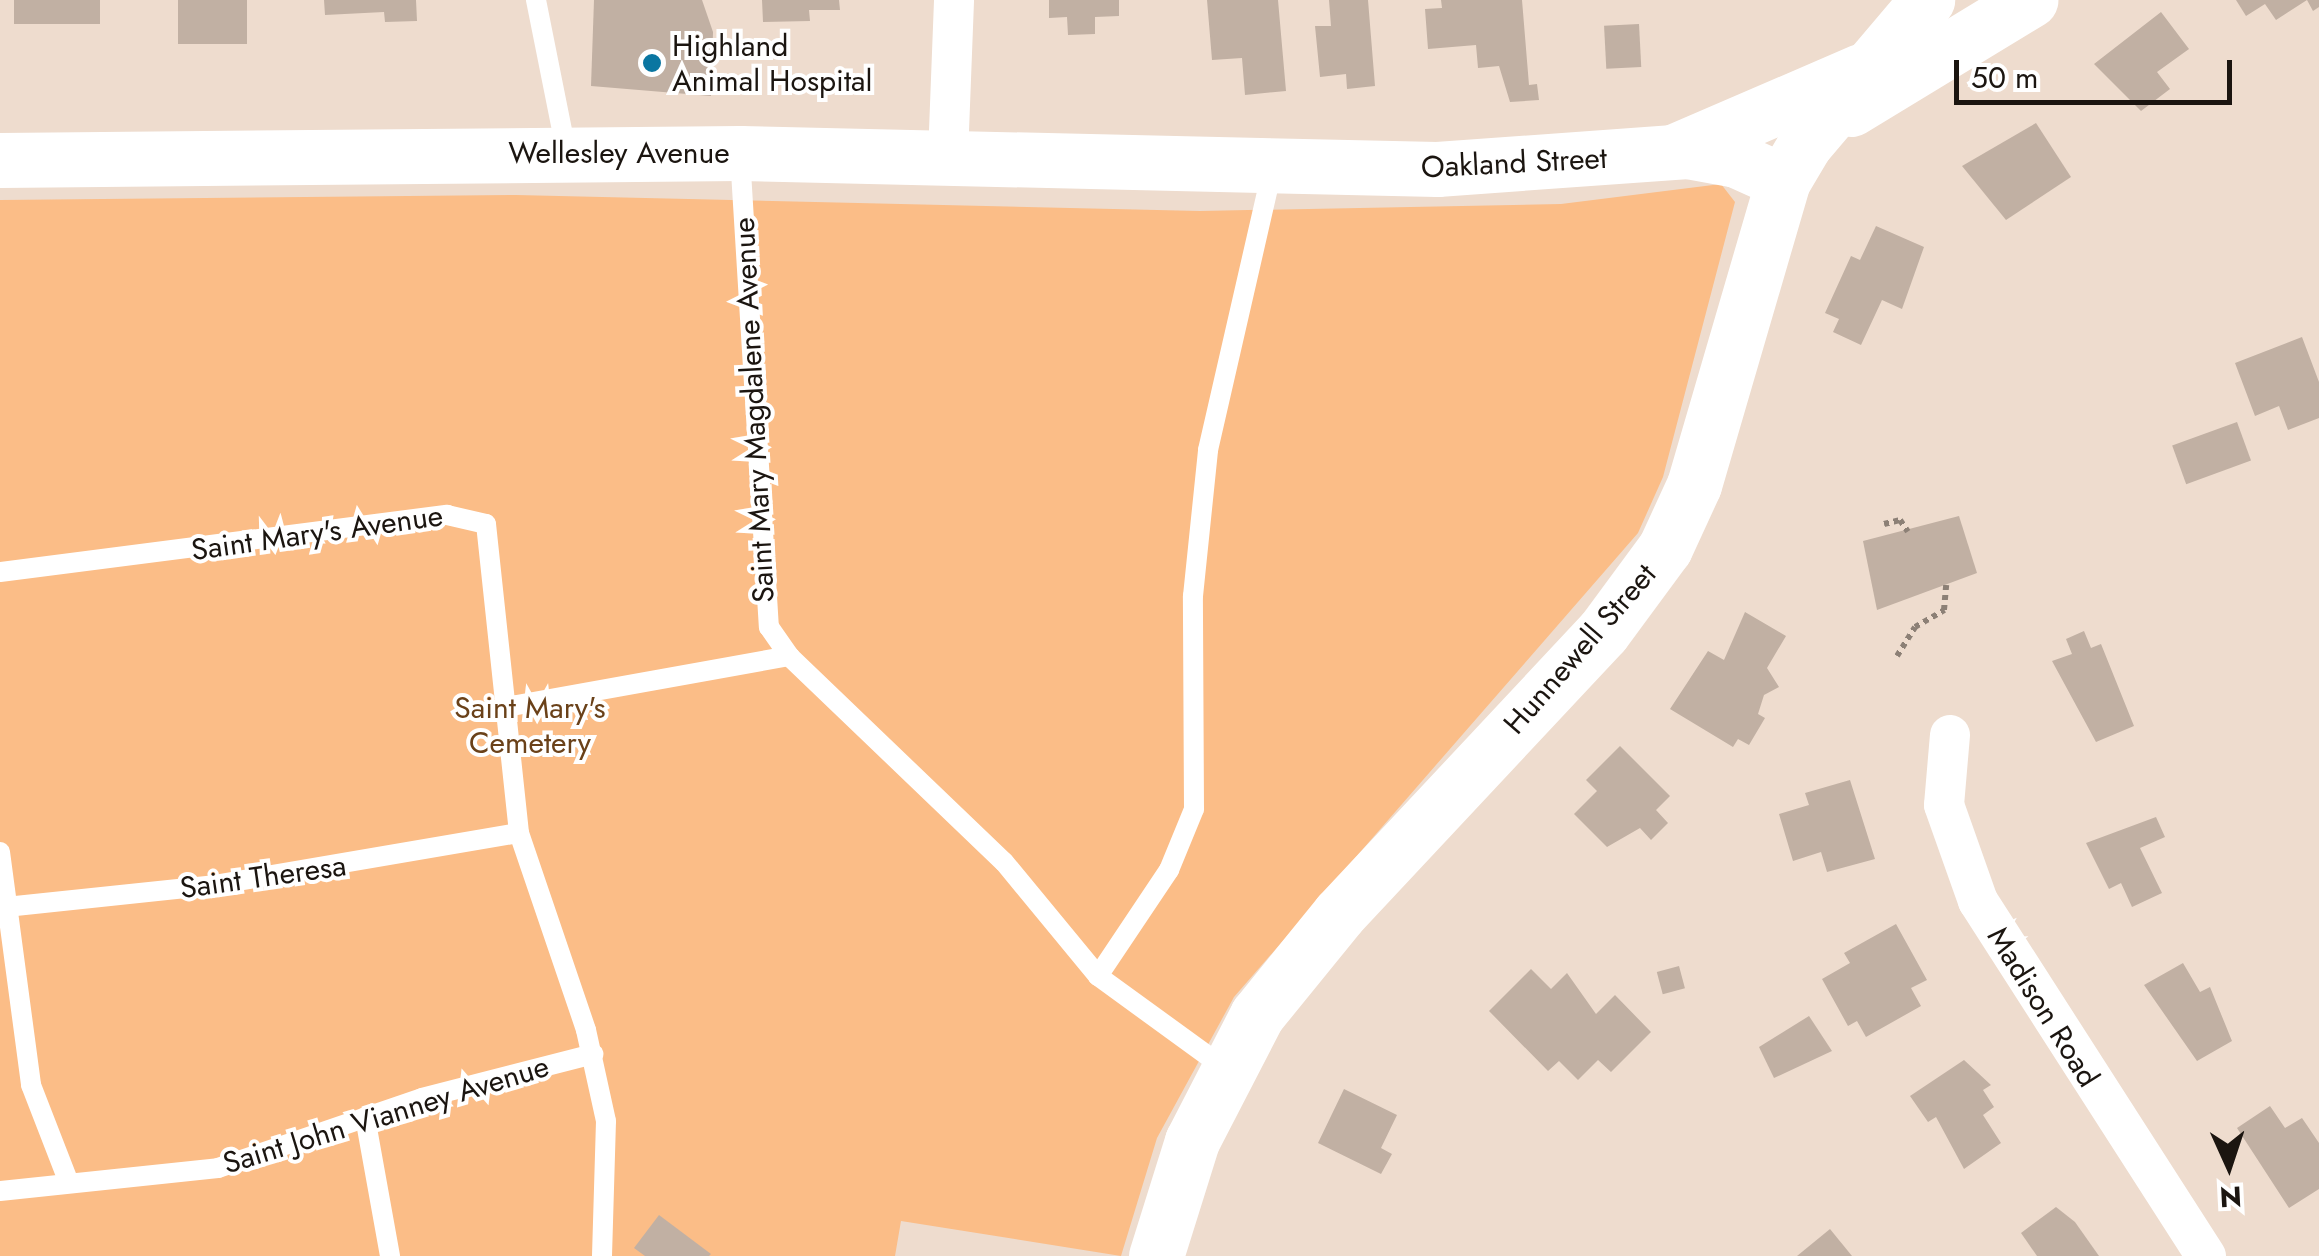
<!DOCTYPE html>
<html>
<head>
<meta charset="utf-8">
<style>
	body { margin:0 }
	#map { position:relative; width:2319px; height:1256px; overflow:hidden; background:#eedcce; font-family:Jost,sans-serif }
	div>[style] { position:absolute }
	.green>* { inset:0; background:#fbbd87 }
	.building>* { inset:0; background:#c1b0a3; transform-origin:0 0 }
	.path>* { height:6px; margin-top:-3px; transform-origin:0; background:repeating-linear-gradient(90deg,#8c8076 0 5px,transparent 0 10px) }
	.lane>* { height:20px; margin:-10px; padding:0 10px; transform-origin:10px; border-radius:10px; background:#fff }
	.street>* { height:40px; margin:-20px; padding:0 20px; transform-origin:20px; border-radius:20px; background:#fff }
	.secondary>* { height:55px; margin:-27.5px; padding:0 27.5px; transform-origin:27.5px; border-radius:27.5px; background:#fff }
	.dots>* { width:28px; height:28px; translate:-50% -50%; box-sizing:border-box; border:5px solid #fff; border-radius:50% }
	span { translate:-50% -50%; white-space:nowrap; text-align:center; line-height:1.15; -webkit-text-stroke:8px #fff; paint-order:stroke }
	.poi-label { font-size:30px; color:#1b1510 }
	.left { translate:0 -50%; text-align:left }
	.street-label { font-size:30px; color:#1b1510 }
	.park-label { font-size:30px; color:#6a4119 }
	.north { position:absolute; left:2179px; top:1116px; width:100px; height:100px; -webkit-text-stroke:8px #fff; paint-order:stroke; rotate:177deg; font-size:28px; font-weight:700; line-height:40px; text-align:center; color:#1b1510 }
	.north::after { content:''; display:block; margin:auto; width:35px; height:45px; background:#1b1510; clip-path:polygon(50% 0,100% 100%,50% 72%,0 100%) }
	.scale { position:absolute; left:1954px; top:60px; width:278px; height:45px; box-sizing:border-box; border:5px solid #1b1510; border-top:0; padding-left:12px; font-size:30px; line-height:35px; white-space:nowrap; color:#1b1510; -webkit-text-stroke:8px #fff; paint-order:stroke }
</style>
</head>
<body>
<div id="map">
	<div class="green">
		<i style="clip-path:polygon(1721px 184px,1735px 202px,1663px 477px,1638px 533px,1234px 997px,1157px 1138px,1121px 1256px,901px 1221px,895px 1256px,0 1256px,0 200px,516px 195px,1200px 211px,1561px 204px)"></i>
	</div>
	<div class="building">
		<i style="left:14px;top:0;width:86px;height:24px"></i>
		<i style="left:178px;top:0;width:69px;height:44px"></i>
		<i style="clip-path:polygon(324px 0,416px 0,417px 21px,385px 22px,384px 12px,325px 15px)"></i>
		<i style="clip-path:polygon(594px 0,702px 0,713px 32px,711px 96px,591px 86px)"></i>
		<i style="clip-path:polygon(762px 0,839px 0,840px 10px,809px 10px,810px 21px,763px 22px)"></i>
		<i style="clip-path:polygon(1049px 0,1119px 0,1119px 16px,1095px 17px,1095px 34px,1068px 35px,1067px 17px,1049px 18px)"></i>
		<i style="clip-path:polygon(1207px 0,1278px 0,1286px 91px,1245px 95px,1242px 58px,1212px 60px)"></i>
		<i style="clip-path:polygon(1329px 0,1368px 0,1375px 86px,1347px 89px,1346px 74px,1320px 77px,1315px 26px,1331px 26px)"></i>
		<i style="clip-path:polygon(1441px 0,1522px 0,1529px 85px,1537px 84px,1539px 100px,1510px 102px,1499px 66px,1478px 68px,1476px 45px,1428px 49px,1425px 9px,1442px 8px)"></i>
		<i style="clip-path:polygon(2236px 0,2319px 0,2319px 7px,2313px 11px,2307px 0,2276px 20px,2265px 4px,2246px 16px)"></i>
		<i style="clip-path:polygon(2161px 12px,2189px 49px,2157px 72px,2170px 89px,2141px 111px,2094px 64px)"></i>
		<i style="left:1639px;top:24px;width:43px;height:35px;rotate:87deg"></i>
		<i style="clip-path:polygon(2036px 123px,2071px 177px,2006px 220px,1962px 166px)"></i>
		<i style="clip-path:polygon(1876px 226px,1924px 247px,1902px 309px,1882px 300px,1861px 345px,1833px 332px,1839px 319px,1825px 313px,1851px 256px,1860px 260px)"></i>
		<i style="clip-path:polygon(2302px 337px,2319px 382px,2319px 418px,2288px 430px,2279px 406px,2255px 416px,2235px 363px)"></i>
		<i style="left:2237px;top:422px;width:41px;height:69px;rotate:70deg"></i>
		<i style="clip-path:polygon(1959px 516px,1977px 573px,1877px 610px,1863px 541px)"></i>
		<i style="clip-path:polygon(1745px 612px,1786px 636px,1767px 668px,1779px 687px,1764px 695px,1758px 714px,1765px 718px,1749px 745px,1738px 739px,1733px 747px,1670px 709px,1708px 651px,1724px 660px)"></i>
		<i style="clip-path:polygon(2084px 631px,2091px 648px,2101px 644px,2134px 726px,2096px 742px,2052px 661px,2072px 654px,2066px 639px)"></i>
		<i style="clip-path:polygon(1620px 746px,1670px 796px,1656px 810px,1668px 823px,1651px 840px,1640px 828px,1607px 847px,1574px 814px,1597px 791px,1586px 780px)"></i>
		<i style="clip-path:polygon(1850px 780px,1875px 859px,1827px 872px,1821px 852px,1793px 861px,1779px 814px,1809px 805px,1805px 793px)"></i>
		<i style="clip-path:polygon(2156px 817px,2165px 837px,2140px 848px,2162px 893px,2132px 907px,2121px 883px,2109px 889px,2086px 843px)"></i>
		<i style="clip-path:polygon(1896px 924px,1927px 980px,1911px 988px,1921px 1006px,1866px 1037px,1857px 1021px,1848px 1026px,1822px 979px,1850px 963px,1844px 953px)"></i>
		<i style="clip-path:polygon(2183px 963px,2200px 992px,2210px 987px,2232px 1041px,2197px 1061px,2144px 985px)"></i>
		<i style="left:1679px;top:966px;width:23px;height:23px;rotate:75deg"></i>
		<i style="clip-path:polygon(1531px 969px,1551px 989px,1567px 973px,1596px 1014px,1615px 995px,1651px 1032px,1611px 1072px,1598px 1060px,1578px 1080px,1559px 1061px,1548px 1071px,1489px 1011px)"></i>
		<i style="clip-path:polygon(1809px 1016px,1832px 1051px,1774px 1078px,1759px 1047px)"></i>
		<i style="clip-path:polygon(1964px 1060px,1991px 1085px,1983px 1090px,1994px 1107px,1983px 1115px,2001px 1143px,1964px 1169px,1936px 1117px,1928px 1122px,1910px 1096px)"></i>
		<i style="clip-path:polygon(1344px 1089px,1397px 1115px,1381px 1148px,1392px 1154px,1381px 1174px,1318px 1143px)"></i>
		<i style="clip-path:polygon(2270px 1106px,2285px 1128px,2302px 1118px,2319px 1143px,2319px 1189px,2289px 1208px,2237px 1128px)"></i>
		<i style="clip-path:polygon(2056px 1207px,2075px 1222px,2099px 1256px,2037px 1256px,2021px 1233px)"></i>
		<i style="clip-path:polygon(659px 1215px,711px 1254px,709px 1256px,645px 1256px,634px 1248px)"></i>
		<i style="clip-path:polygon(1830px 1229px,1852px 1256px,1797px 1256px)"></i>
	</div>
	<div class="path">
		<i style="left:1884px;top:524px;width:16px;rotate:-14deg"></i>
		<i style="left:1900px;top:520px;width:14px;rotate:56deg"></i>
		<i style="left:1897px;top:656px;width:34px;rotate:-58deg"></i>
		<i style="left:1915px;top:627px;width:34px;rotate:-30deg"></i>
		<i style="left:1944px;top:610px;width:25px;rotate:-85deg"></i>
	</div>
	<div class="lane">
		<i style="left:536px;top:0;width:153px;rotate:78.7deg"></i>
		<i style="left:740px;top:155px;width:473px;rotate:86.5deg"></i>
		<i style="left:769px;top:627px;width:35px;rotate:55deg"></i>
		<i style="left:789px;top:656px;width:298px;rotate:43.8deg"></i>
		<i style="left:1004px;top:862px;width:148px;rotate:50.5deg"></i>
		<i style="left:1098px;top:976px;width:158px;rotate:36deg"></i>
		<i style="left:0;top:572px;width:451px;rotate:-7.3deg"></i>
		<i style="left:447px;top:515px;width:40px;rotate:13deg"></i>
		<i style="left:486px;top:524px;width:311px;rotate:83.9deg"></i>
		<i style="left:519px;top:833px;width:208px;rotate:71.2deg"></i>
		<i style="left:586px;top:1030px;width:93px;rotate:77.6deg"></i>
		<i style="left:606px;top:1121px;width:135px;rotate:91.7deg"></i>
		<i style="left:506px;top:707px;width:288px;rotate:-10.2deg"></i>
		<i style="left:0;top:852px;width:235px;rotate:82.4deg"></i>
		<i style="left:31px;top:1085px;width:105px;rotate:68.8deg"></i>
		<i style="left:6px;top:907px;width:209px;rotate:-6deg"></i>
		<i style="left:214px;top:885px;width:309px;rotate:-9.7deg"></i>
		<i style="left:1098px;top:976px;width:128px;rotate:-56.2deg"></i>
		<i style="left:1169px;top:870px;width:66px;rotate:-67.7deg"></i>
		<i style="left:1194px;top:809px;width:213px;rotate:-90.3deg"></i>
		<i style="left:1193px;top:596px;width:147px;rotate:-84.1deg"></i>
		<i style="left:1208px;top:450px;width:287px;rotate:-77.1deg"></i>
		<i style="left:365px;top:1117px;width:141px;rotate:79.8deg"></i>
		<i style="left:0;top:1191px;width:219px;rotate:-6deg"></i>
		<i style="left:218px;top:1168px;width:216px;rotate:-18.9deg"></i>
		<i style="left:422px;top:1098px;width:177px;rotate:-14.4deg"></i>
	</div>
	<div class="street">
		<i style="left:948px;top:157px;width:157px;rotate:-87.8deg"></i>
		<i style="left:1950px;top:735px;width:70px;rotate:94.9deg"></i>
		<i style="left:1944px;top:805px;width:102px;rotate:70.5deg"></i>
		<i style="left:1978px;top:901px;width:422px;rotate:57.3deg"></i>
	</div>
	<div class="secondary">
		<i style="left:1851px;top:109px;width:210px;rotate:-31.3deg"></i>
		<i style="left:1675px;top:151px;width:202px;rotate:-23.3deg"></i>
		<i style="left:0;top:160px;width:740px;rotate:-0.54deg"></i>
		<i style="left:740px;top:153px;width:697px;rotate:1.32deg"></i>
		<i style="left:1437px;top:169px;width:251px;rotate:-4.1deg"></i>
		<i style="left:1687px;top:151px;width:50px;rotate:10.4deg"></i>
		<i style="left:1736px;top:160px;width:51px;rotate:24.1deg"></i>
		<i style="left:1156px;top:1256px;width:121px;rotate:-72.6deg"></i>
		<i style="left:1192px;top:1141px;width:142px;rotate:-62.7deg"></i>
		<i style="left:1257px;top:1015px;width:130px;rotate:-50.9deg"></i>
		<i style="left:1339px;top:914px;width:386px;rotate:-46.9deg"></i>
		<i style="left:1603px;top:632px;width:104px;rotate:-53.6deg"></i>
		<i style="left:1665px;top:548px;width:69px;rotate:-65.3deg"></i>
		<i style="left:1694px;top:485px;width:317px;rotate:-73.7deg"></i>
		<i style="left:1783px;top:181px;width:43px;rotate:-59.3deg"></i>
		<i style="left:1805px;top:144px;width:189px;rotate:-49.7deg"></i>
	</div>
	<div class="dots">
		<i style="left:652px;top:63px;background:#0a76a1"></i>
	</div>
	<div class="poi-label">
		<span class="left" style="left:672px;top:63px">Highland<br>Animal Hospital</span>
	</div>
	<div class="street-label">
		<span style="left:619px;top:153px">Wellesley Avenue</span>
		<span style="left:1514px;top:163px;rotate:-3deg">Oakland Street</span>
		<span style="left:754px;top:410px;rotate:-93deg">Saint Mary Magdalene Avenue</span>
		<span style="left:317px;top:533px;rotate:-8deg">Saint Mary's Avenue</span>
		<span style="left:1580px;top:649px;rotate:-49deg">Hunnewell Street</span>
		<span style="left:263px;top:877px;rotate:-8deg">Saint Theresa</span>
		<span style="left:2043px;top:1007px;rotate:58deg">Madison Road</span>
		<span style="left:386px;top:1115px;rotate:-17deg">Saint John Vianney Avenue</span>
	</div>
	<div class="park-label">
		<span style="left:530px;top:725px">Saint Mary's<br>Cemetery</span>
	</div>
	<div class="north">N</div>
	<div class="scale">50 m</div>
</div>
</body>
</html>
